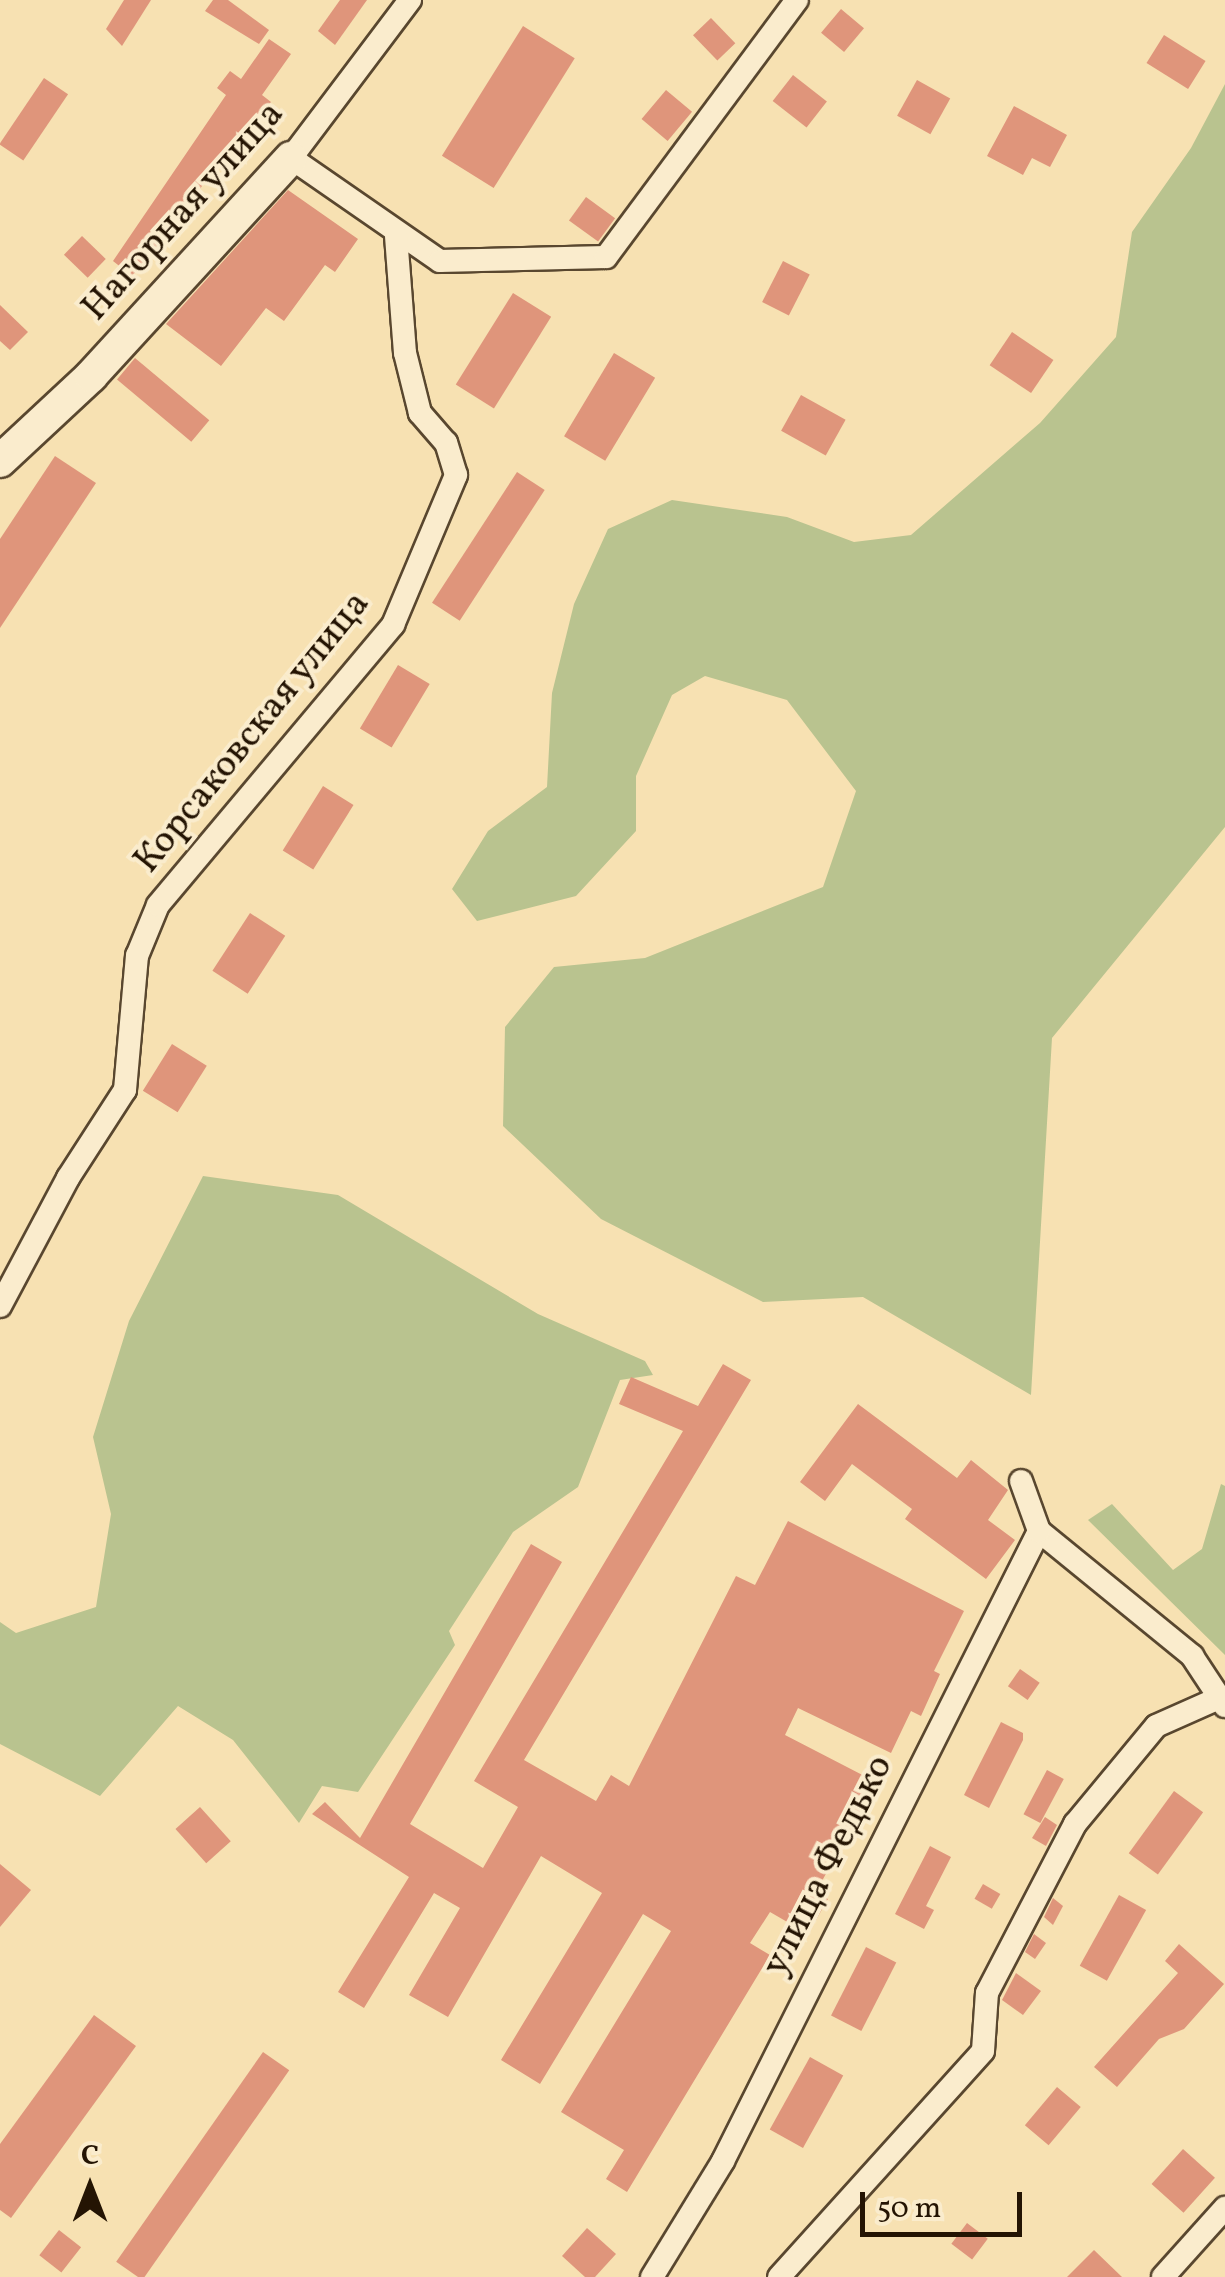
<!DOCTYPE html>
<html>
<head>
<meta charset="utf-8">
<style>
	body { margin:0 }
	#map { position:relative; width:1225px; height:2277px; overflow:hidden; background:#f7e1b2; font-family:Vollkorn,serif }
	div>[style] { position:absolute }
	.green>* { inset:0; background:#b9c38f }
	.building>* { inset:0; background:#df957b; transform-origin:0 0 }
	.roads { filter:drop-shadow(2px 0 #59472f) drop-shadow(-2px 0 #59472f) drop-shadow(0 2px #59472f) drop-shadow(0 -2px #59472f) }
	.street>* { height:22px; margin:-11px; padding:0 11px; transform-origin:11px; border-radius:11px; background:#faeccd }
	.secondary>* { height:32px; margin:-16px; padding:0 16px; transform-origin:16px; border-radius:16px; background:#faeccd }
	span { translate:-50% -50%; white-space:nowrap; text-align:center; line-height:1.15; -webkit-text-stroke:8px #faeccd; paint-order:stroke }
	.street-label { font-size:38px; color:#241403 }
	.north { position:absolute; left:40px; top:2137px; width:100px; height:100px; -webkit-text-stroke:8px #faeccd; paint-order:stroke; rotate:0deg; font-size:28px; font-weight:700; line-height:40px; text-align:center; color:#241403 }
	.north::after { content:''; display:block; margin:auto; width:35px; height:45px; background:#241403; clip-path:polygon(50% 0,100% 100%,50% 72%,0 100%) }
	.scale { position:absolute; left:860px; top:2192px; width:162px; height:45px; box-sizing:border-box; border:5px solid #241403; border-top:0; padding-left:12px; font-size:30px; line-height:35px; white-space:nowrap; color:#241403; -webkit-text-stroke:8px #faeccd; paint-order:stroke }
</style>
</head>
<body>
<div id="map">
	<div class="green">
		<i style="clip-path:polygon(1225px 84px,1225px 827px,1052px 1038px,1031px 1395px,863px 1297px,763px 1302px,601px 1219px,503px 1126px,505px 1027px,554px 967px,645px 958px,823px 887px,856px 791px,787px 700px,705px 676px,672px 695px,636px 776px,636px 831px,576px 896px,477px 921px,452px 889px,488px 831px,547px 787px,552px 693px,574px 604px,608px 529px,672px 500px,787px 517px,854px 542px,911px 535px,1040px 423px,1116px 337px,1132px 232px,1191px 148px)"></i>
		<i style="clip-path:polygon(203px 1176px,338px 1195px,538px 1314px,645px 1361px,653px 1375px,620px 1380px,578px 1487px,513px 1532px,449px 1631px,455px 1645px,358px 1792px,322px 1786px,299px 1823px,233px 1740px,178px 1706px,100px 1796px,0 1744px,0 1622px,16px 1633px,96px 1607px,111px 1514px,93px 1437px,129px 1321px)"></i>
		<i style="clip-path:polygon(1221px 1484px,1225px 1486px,1225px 1655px,1088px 1520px,1112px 1504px,1173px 1570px,1202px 1549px)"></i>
	</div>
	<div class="building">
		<i style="clip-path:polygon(124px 0,151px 0,122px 46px,106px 29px)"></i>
		<i style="clip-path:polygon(213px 0,228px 0,269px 30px,259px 44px,205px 11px)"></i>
		<i style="clip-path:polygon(340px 0,367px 0,335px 45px,318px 31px)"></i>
		<i style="left:841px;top:9px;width:30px;height:31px;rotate:40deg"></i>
		<i style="left:711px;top:18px;width:35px;height:25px;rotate:46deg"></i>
		<i style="left:523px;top:26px;width:61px;height:153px;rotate:32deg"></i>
		<i style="left:1164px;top:35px;width:49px;height:33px;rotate:32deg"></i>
		<i style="clip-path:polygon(269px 39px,291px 54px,262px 95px,271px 102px,228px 154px,224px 151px,178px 224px,132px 276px,113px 261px,226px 95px,217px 88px,230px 71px,241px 79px)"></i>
		<i style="left:793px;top:75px;width:43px;height:33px;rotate:38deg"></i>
		<i style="left:44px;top:78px;width:29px;height:80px;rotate:34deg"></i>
		<i style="left:917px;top:80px;width:38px;height:41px;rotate:29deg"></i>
		<i style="left:666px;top:90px;width:34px;height:38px;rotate:40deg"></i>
		<i style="clip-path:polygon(1014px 106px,1067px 135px,1050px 167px,1032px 158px,1023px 175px,987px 156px)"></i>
		<i style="clip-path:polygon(288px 190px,358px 239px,335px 272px,325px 265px,284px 321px,266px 308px,221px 366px,166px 324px)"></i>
		<i style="left:586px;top:197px;width:36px;height:29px;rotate:36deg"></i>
		<i style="left:82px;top:236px;width:33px;height:26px;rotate:44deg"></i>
		<i style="left:783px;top:261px;width:30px;height:46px;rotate:27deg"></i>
		<i style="left:513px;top:293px;width:45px;height:108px;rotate:32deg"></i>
		<i style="clip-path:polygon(0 305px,28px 332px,10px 350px,0 341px)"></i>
		<i style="left:1012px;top:332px;width:50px;height:40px;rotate:34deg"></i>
		<i style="left:614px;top:353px;width:48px;height:97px;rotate:31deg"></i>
		<i style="left:135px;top:358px;width:97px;height:28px;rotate:40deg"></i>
		<i style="left:801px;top:395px;width:51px;height:41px;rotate:29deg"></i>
		<i style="clip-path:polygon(55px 456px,96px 483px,0 628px,0 539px)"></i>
		<i style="left:517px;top:472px;width:33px;height:156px;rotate:33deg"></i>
		<i style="left:398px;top:665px;width:37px;height:74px;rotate:31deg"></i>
		<i style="left:323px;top:786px;width:36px;height:76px;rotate:32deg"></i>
		<i style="left:250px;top:913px;width:42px;height:69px;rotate:33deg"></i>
		<i style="left:172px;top:1044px;width:41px;height:55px;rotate:32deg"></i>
		<i style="clip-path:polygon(723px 1364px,751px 1380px,524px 1760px,596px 1801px,611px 1775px,629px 1786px,736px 1576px,755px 1585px,788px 1521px,964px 1611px,934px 1671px,940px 1674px,921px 1716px,911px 1711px,891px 1753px,798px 1708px,785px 1735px,876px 1782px,816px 1892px,828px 1899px,808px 1934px,770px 1912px,750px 1943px,770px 1955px,627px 2192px,606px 2179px,624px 2150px,561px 2112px,671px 1931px,643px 1914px,540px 2084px,501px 2060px,602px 1893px,541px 1856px,448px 2017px,409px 1995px,460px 1908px,434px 1893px,364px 2008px,338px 1992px,409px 1877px,312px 1814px,325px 1802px,360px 1838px,531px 1544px,562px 1562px,410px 1824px,483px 1868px,518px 1807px,474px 1781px,683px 1431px,619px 1404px,631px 1377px,698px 1406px)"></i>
		<i style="clip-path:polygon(858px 1404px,957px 1478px,971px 1460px,1008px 1490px,988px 1520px,1015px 1540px,986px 1579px,905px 1519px,912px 1509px,852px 1464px,825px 1501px,800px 1482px)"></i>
		<i style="left:1020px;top:1669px;width:24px;height:21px;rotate:35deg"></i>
		<i style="clip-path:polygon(1001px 1722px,1023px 1733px,1023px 1740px,989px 1808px,964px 1795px)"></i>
		<i style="left:1047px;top:1770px;width:19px;height:50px;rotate:28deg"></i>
		<i style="left:1174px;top:1791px;width:36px;height:77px;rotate:36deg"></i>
		<i style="left:200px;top:1807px;width:46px;height:33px;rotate:48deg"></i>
		<i style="clip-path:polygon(1045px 1817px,1057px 1825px,1046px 1846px,1032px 1838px)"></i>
		<i style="clip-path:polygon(930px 1846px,951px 1857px,926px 1906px,934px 1910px,924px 1929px,895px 1914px)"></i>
		<i style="clip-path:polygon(0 1864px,31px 1890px,0 1927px)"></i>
		<i style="left:983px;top:1884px;width:20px;height:17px;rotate:30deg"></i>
		<i style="left:1119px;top:1895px;width:31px;height:81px;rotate:29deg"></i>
		<i style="clip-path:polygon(1053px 1898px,1063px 1906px,1053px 1925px,1044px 1917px)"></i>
		<i style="clip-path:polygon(1034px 1934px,1046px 1943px,1035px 1959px,1025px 1952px)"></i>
		<i style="clip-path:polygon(1179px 1944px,1224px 1984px,1184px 2029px,1159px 2039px,1117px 2087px,1094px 2067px,1178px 1973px,1165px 1961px)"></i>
		<i style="left:866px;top:1947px;width:34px;height:77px;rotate:27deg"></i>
		<i style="clip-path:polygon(1016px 1973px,1041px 1991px,1023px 2015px,1002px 2000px)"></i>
		<i style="clip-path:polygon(94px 2015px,136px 2046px,11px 2218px,0 2210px,0 2144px)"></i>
		<i style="left:263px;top:2052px;width:32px;height:256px;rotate:35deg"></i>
		<i style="left:810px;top:2057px;width:38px;height:83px;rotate:29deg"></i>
		<i style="left:1057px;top:2087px;width:31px;height:50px;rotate:40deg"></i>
		<i style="left:1183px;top:2149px;width:43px;height:47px;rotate:42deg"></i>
		<i style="left:967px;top:2223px;width:26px;height:26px;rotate:37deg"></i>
		<i style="clip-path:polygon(587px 2228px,616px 2254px,595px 2277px,585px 2277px,562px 2256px)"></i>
		<i style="left:59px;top:2230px;width:28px;height:32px;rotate:38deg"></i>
		<i style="clip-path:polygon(1094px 2250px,1122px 2277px,1067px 2277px)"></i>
	</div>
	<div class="roads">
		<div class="street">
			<i style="left:410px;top:0;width:198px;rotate:127deg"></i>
			<i style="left:291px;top:158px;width:181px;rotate:34.7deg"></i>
			<i style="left:440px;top:261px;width:166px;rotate:-1.4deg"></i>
			<i style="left:606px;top:257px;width:320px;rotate:-53.4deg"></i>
			<i style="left:0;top:1306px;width:145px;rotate:-62deg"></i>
			<i style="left:68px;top:1178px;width:105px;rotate:-57.1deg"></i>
			<i style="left:125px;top:1090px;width:135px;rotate:-84.9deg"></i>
			<i style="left:137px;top:956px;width:55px;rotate:-67.6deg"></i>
			<i style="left:158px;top:905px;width:366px;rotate:-50deg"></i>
			<i style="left:393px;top:625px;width:163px;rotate:-67.2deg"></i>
			<i style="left:456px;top:475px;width:34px;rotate:-107deg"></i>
			<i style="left:446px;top:443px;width:40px;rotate:-131deg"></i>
			<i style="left:420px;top:413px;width:62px;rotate:-104deg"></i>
			<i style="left:405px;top:353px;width:117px;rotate:-94.4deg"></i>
			<i style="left:1039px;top:1531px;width:198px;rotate:39.2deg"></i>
			<i style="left:1192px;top:1656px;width:60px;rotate:56.6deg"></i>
			<i style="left:652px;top:2277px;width:136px;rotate:-58.5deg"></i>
			<i style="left:723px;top:2161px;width:705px;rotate:-63.36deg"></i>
			<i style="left:1039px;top:1531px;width:53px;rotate:-109.8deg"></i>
			<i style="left:779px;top:2277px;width:304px;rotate:-47.9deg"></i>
			<i style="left:983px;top:2051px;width:58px;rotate:-86.1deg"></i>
			<i style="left:987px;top:1993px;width:191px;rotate:-62.5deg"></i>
			<i style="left:1075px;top:1824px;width:127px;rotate:-50.4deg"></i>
			<i style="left:1156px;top:1726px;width:69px;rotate:-24deg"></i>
			<i style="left:1163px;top:2277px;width:93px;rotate:-48.1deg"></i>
		</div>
		<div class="secondary">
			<i style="left:0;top:461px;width:125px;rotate:-43deg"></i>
			<i style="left:91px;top:376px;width:296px;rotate:-47.5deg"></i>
		</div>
	</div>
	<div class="street-label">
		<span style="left:184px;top:212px;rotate:-48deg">Нагорная улица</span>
		<span style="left:253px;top:733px;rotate:-51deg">Корсаковская улица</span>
		<span style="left:829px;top:1866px;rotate:-63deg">улица Федько</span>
	</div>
	<div class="north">С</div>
	<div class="scale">50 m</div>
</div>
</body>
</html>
